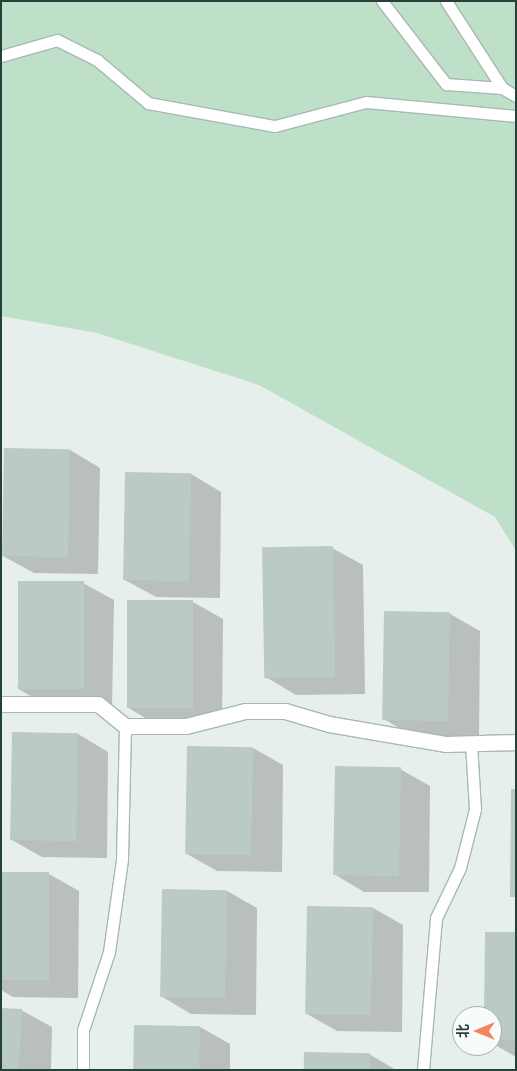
<!DOCTYPE html>
<html>
<head>
<meta charset="utf-8">
<style>
	body { margin:0 }
	#map { position:relative; width:517px; height:1071px; overflow:hidden; background:#e6efeb; font-family:"Archivo Narrow","Noto Sans SC",sans-serif }
	div>[style] { position:absolute }
	.green>* { inset:0; background:#bfe0c8 }
	.shadow>* { inset:0; background:#0003 }
	.building>* { inset:0; background:#bbcac4; transform-origin:0 0 }
	.roads { filter:drop-shadow(1px 0 #a8b8b2) drop-shadow(-1px 0 #a8b8b2) drop-shadow(0 1px #a8b8b2) drop-shadow(0 -1px #a8b8b2) }
	.lane>* { height:11px; margin:-5.5px; padding:0 5.5px; transform-origin:5.5px; border-radius:5.5px; background:#fff }
	.street>* { height:15px; margin:-7.5px; padding:0 7.5px; transform-origin:7.5px; border-radius:7.5px; background:#fff }
	span { translate:-50% -50%; white-space:nowrap; text-align:center; line-height:1.15; -webkit-text-stroke:4.5px #f7fbf9; paint-order:stroke }
	.frame { position:absolute; inset:0; border:2px solid #24423a; pointer-events:none }
	.north { position:absolute; left:452px; top:1006px; width:50px; height:50px; box-sizing:border-box; background:#f7fbf9; border:1px solid #a3b1ad; border-radius:50%; rotate:270deg; font-size:14px; font-weight:700; line-height:20px; text-align:center; color:#24423a }
	.north::after { content:''; display:block; margin:auto; width:18px; height:22px; background:#f4845f; clip-path:polygon(50% 0,100% 100%,50% 72%,0 100%) }
</style>
</head>
<body>
<div id="map">
	<div class="green">
		<i style="clip-path:polygon(1px 1px,516px 1px,516px 551px,495px 517px,259px 385px,97px 333px,1px 316px)"></i>
	</div>
	<div class="shadow">
		<i style="clip-path:polygon(70px 450px,100px 468px,98px 574px,34px 573px,3px 556px)"></i>
		<i style="clip-path:polygon(127px 473px,191px 474px,221px 492px,220px 598px,156px 597px,125px 580px)"></i>
		<i style="clip-path:polygon(332px 548px,363px 565px,365px 694px,296px 695px,266px 677px)"></i>
		<i style="clip-path:polygon(83px 583px,114px 600px,112px 707px,47px 706px,17px 688px)"></i>
		<i style="clip-path:polygon(193px 602px,223px 619px,222px 726px,157px 725px,127px 707px)"></i>
		<i style="clip-path:polygon(450px 614px,480px 631px,479px 738px,414px 737px,384px 719px)"></i>
		<i style="clip-path:polygon(14px 733px,78px 734px,108px 752px,107px 858px,42px 857px,12px 840px)"></i>
		<i style="clip-path:polygon(253px 748px,283px 765px,282px 872px,217px 871px,187px 854px)"></i>
		<i style="clip-path:polygon(400px 769px,430px 786px,429px 892px,364px 892px,334px 874px)"></i>
		<i style="clip-path:polygon(1px 873px,49px 874px,79px 891px,78px 998px,13px 997px,1px 990px)"></i>
		<i style="clip-path:polygon(227px 891px,257px 908px,256px 1015px,191px 1014px,161px 996px)"></i>
		<i style="clip-path:polygon(373px 908px,403px 925px,402px 1032px,337px 1031px,307px 1014px)"></i>
		<i style="clip-path:polygon(516px 934px,516px 1057px,492px 1043px,492px 1016px,485px 1016px)"></i>
		<i style="clip-path:polygon(21px 1010px,52px 1027px,51px 1070px,1px 1070px)"></i>
		<i style="clip-path:polygon(200px 1027px,230px 1044px,230px 1070px,135px 1070px)"></i>
		<i style="clip-path:polygon(369px 1054px,396px 1070px,305px 1070px)"></i>
	</div>
	<div class="building">
		<i style="left:4px;top:448px;width:66px;height:108px;rotate:1deg"></i>
		<i style="left:125px;top:472px;width:66px;height:108px;rotate:1deg"></i>
		<i style="left:333px;top:546px;width:131px;height:71px;rotate:89deg"></i>
		<i style="left:18px;top:581px;width:66px;height:108px"></i>
		<i style="left:127px;top:600px;width:66px;height:108px"></i>
		<i style="left:384px;top:611px;width:66px;height:109px;rotate:1deg"></i>
		<i style="left:12px;top:732px;width:66px;height:108px;rotate:1deg"></i>
		<i style="left:187px;top:746px;width:66px;height:108px;rotate:1deg"></i>
		<i style="left:335px;top:766px;width:66px;height:109px;rotate:1deg"></i>
		<i style="clip-path:polygon(511px 789px,516px 789px,516px 897px,510px 897px)"></i>
		<i style="left:1px;top:872px;width:48px;height:108px"></i>
		<i style="left:162px;top:889px;width:65px;height:108px;rotate:1deg"></i>
		<i style="left:307px;top:906px;width:66px;height:108px;rotate:1deg"></i>
		<i style="clip-path:polygon(485px 932px,516px 932px,516px 1040px,492px 1040px,492px 1016px,484px 1016px)"></i>
		<i style="left:1px;top:1008px;width:21px;height:62px;rotate:3deg"></i>
		<i style="left:134px;top:1025px;width:66px;height:45px;rotate:1deg"></i>
		<i style="left:304px;top:1052px;width:66px;height:18px;rotate:1deg"></i>
	</div>
	<div class="roads">
		<div class="lane">
			<i style="left:382px;top:1px;width:105px;rotate:52.4deg"></i>
			<i style="left:446px;top:84px;width:56px;rotate:4.1deg"></i>
			<i style="left:446px;top:1px;width:103px;rotate:57.2deg"></i>
			<i style="left:502px;top:88px;width:16px;rotate:30deg"></i>
			<i style="left:1px;top:56px;width:58px;rotate:-15.9deg"></i>
			<i style="left:57px;top:40px;width:45px;rotate:26.6deg"></i>
			<i style="left:97px;top:60px;width:67px;rotate:40.1deg"></i>
			<i style="left:148px;top:103px;width:129px;rotate:10.3deg"></i>
			<i style="left:275px;top:126px;width:94px;rotate:-14.8deg"></i>
			<i style="left:366px;top:102px;width:151px;rotate:5.3deg"></i>
			<i style="left:83px;top:1070px;width:40px;rotate:-90deg"></i>
			<i style="left:83px;top:1030px;width:82px;rotate:-71.6deg"></i>
			<i style="left:109px;top:952px;width:94px;rotate:-82deg"></i>
			<i style="left:122px;top:859px;width:133px;rotate:-88.7deg"></i>
			<i style="left:423px;top:1070px;width:153px;rotate:-85.1deg"></i>
			<i style="left:436px;top:918px;width:55px;rotate:-64.4deg"></i>
			<i style="left:460px;top:868px;width:61px;rotate:-75.7deg"></i>
			<i style="left:475px;top:809px;width:66px;rotate:-93.5deg"></i>
		</div>
		<div class="street">
			<i style="left:1px;top:704px;width:97px"></i>
			<i style="left:98px;top:704px;width:35px;rotate:39deg"></i>
			<i style="left:125px;top:726px;width:61px"></i>
			<i style="left:186px;top:726px;width:61px;rotate:-14.3deg"></i>
			<i style="left:245px;top:711px;width:40px"></i>
			<i style="left:285px;top:711px;width:46px;rotate:16.5deg"></i>
			<i style="left:329px;top:724px;width:119px;rotate:9.7deg"></i>
			<i style="left:446px;top:744px;width:70px;rotate:-1.6deg"></i>
		</div>
	</div>
	<div class="frame"></div>
	<div class="north">北</div>
</div>
</body>
</html>
